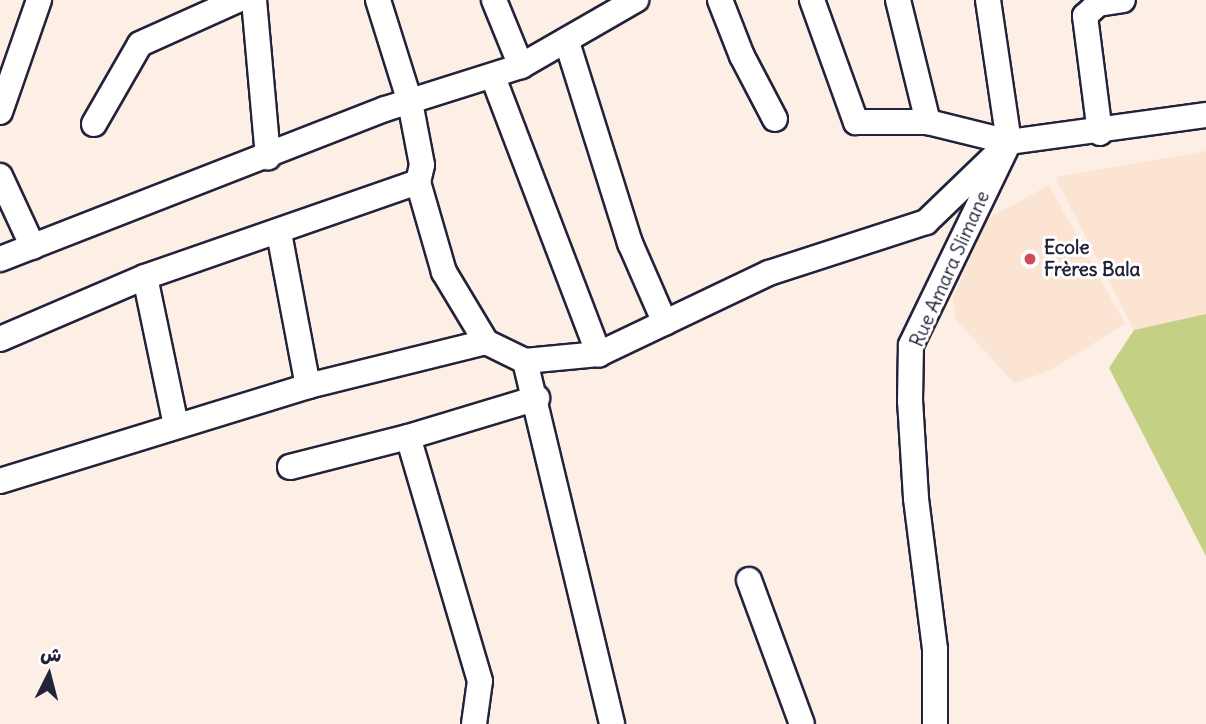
<!DOCTYPE html>
<html>
<head>
<meta charset="utf-8">
<style>
	body { margin:0 }
	#map { position:relative; width:1206px; height:724px; overflow:hidden; background:#fdefe5; font-family:Delius,"Playpen Sans Arabic",sans-serif }
	div>[style] { position:absolute }
	.built>* { inset:0; background:#fce4d3 }
	.green>* { inset:0; background:#c4d083 }
	.roads { filter:drop-shadow(2px 0 #22223b) drop-shadow(-2px 0 #22223b) drop-shadow(0 2px #22223b) drop-shadow(0 -2px #22223b) }
	.minor>* { height:24px; margin:-12px; padding:0 12px; transform-origin:12px; border-radius:12px; background:#fff }
	.dots>* { width:19px; height:19px; translate:-50% -50%; box-sizing:border-box; border:4px solid #fff; border-radius:50% }
	span { translate:-50% -50%; white-space:nowrap; text-align:center; line-height:1.15; -webkit-text-stroke:6px #fff; paint-order:stroke }
	.poi-label { font-size:19px; color:#22223b; font-weight:700 }
	.left { translate:0 -50%; text-align:left }
	.street-label { font-size:19px; color:#22223b }
	.north { position:absolute; left:14px; top:640px; width:70px; height:70px; -webkit-text-stroke:5px #fff; paint-order:stroke; rotate:6deg; font-size:19px; font-weight:700; line-height:28px; text-align:center; color:#22223b }
	.north::after { content:''; display:block; margin:auto; width:24px; height:32px; background:#22223b; clip-path:polygon(50% 0,100% 100%,50% 72%,0 100%) }
</style>
</head>
<body>
<div id="map">
	<div class="built">
		<i style="clip-path:polygon(1206px 151px,1206px 314px,1134px 330px,1055px 177px)"></i>
		<i style="clip-path:polygon(1049px 185px,1125px 324px,1049px 371px,1014px 383px,956px 320px,953px 298px,987px 219px)"></i>
	</div>
	<div class="green">
		<i style="clip-path:polygon(1206px 314px,1206px 556px,1109px 368px,1134px 330px)"></i>
	</div>
	<div class="roads">
		<div class="minor">
			<i style="left:254px;top:0;width:158px;rotate:84.9deg"></i>
			<i style="left:378px;top:0;width:107px;rotate:72.6deg"></i>
			<i style="left:410px;top:102px;width:64px;rotate:79.2deg"></i>
			<i style="left:422px;top:165px;width:17px;rotate:103deg"></i>
			<i style="left:418px;top:182px;width:94px;rotate:73.9deg"></i>
			<i style="left:444px;top:272px;width:82px;rotate:59deg"></i>
			<i style="left:494px;top:0;width:71px;rotate:67.8deg"></i>
			<i style="left:720px;top:0;width:60px;rotate:68.6deg"></i>
			<i style="left:742px;top:56px;width:71px;rotate:62.4deg"></i>
			<i style="left:812px;top:0;width:130px;rotate:70.2deg"></i>
			<i style="left:856px;top:122px;width:72px"></i>
			<i style="left:928px;top:122px;width:83px;rotate:13.9deg"></i>
			<i style="left:898px;top:0;width:126px;rotate:76.2deg"></i>
			<i style="left:988px;top:0;width:144px;rotate:81.6deg"></i>
			<i style="left:567px;top:42px;width:211px;rotate:72.6deg"></i>
			<i style="left:630px;top:243px;width:87px;rotate:66.4deg"></i>
			<i style="left:493px;top:77px;width:297px;rotate:69.1deg"></i>
			<i style="left:0;top:112px;width:119px;rotate:-70.8deg"></i>
			<i style="left:94px;top:124px;width:92px;rotate:-60.1deg"></i>
			<i style="left:140px;top:44px;width:107px;rotate:-24.2deg"></i>
			<i style="left:1100px;top:133px;width:118px;rotate:-97.3deg"></i>
			<i style="left:1085px;top:16px;width:18px;rotate:-43deg"></i>
			<i style="left:1098px;top:4px;width:25px;rotate:-9deg"></i>
			<i style="left:0;top:176px;width:78px;rotate:65.1deg"></i>
			<i style="left:279px;top:233px;width:156px;rotate:79.3deg"></i>
			<i style="left:0;top:259px;width:413px;rotate:-21.3deg"></i>
			<i style="left:385px;top:109px;width:143px;rotate:-17.5deg"></i>
			<i style="left:521px;top:66px;width:133px;rotate:-29.9deg"></i>
			<i style="left:145px;top:277px;width:152px;rotate:78.2deg"></i>
			<i style="left:0;top:339px;width:158px;rotate:-23.2deg"></i>
			<i style="left:145px;top:277px;width:289px;rotate:-19.2deg"></i>
			<i style="left:525px;top:361px;width:373px;rotate:76.5deg"></i>
			<i style="left:290px;top:467px;width:122px;rotate:-14.3deg"></i>
			<i style="left:0;top:481px;width:322px;rotate:-17.1deg"></i>
			<i style="left:308px;top:386px;width:183px;rotate:-13.9deg"></i>
			<i style="left:486px;top:342px;width:43px;rotate:26deg"></i>
			<i style="left:525px;top:361px;width:74px;rotate:-5.4deg"></i>
			<i style="left:599px;top:354px;width:188px;rotate:-25.5deg"></i>
			<i style="left:769px;top:273px;width:165px;rotate:-18deg"></i>
			<i style="left:926px;top:222px;width:115px;rotate:-43.9deg"></i>
			<i style="left:749px;top:580px;width:153px;rotate:69.8deg"></i>
			<i style="left:474px;top:724px;width:43px;rotate:-82.1deg"></i>
			<i style="left:480px;top:681px;width:254px;rotate:-106.4deg"></i>
			<i style="left:408px;top:437px;width:135px;rotate:-16.8deg"></i>
			<i style="left:935px;top:724px;width:75px;rotate:-90deg"></i>
			<i style="left:935px;top:649px;width:152px;rotate:-97.2deg"></i>
			<i style="left:916px;top:498px;width:97px;rotate:-93.5deg"></i>
			<i style="left:910px;top:401px;width:56px;rotate:-89deg"></i>
			<i style="left:911px;top:345px;width:225px;rotate:-64.2deg"></i>
			<i style="left:1009px;top:142px;width:199px;rotate:-7.8deg"></i>
		</div>
	</div>
	<div class="dots">
		<i style="left:1030px;top:259px;background:#d1495b"></i>
	</div>
	<div class="poi-label">
		<span class="left" style="left:1044px;top:259px">Ecole<br>Frères Bala</span>
	</div>
	<div class="street-label">
		<span style="left:950px;top:269px;rotate:-66deg">Rue Amara Slimane</span>
	</div>
	<div class="north">ش</div>
</div>
</body>
</html>
